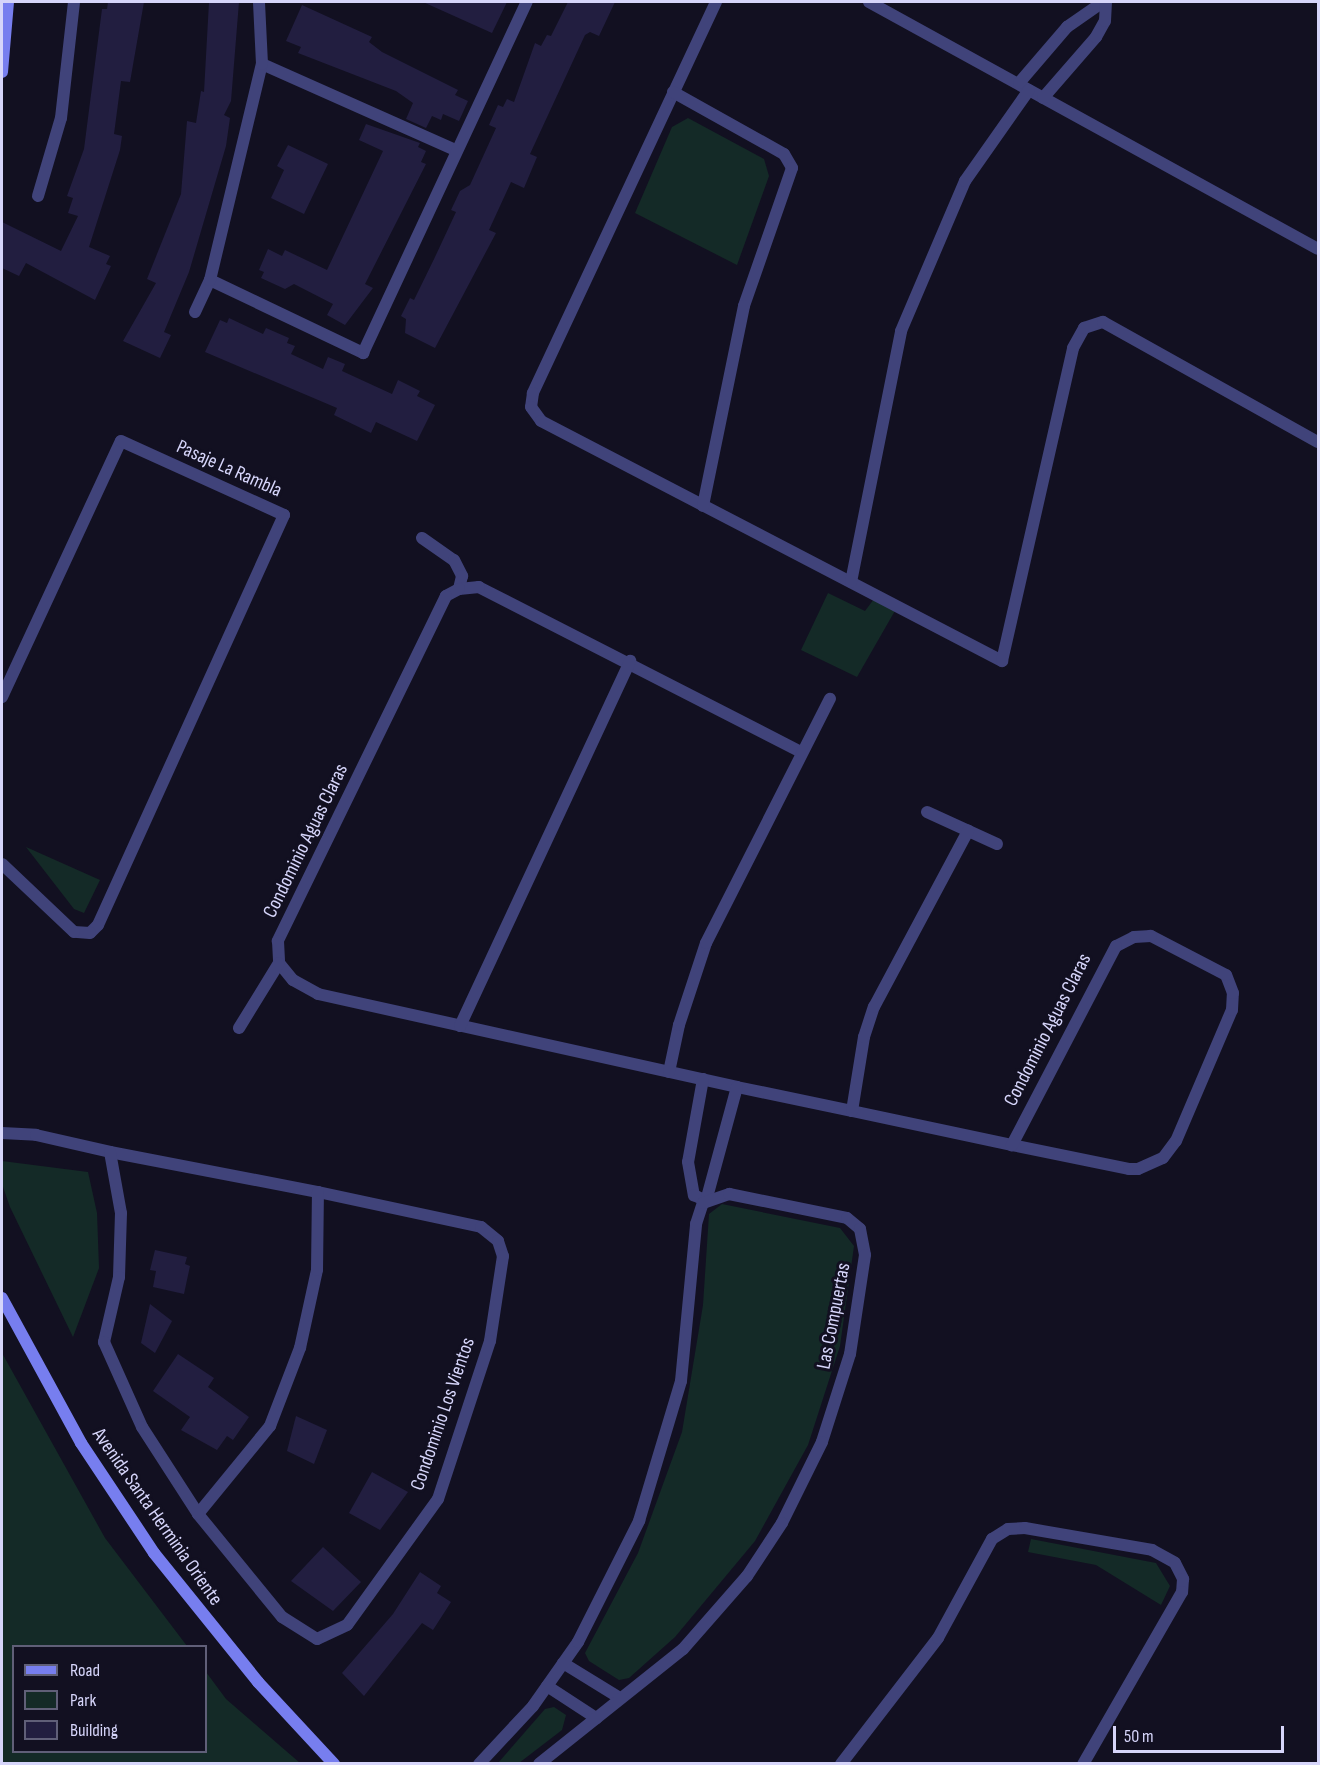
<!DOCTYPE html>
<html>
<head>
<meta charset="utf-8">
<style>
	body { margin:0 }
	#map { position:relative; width:1320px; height:1765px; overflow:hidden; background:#121021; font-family:"Sofia Sans Condensed",sans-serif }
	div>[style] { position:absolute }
	.green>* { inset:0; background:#142a27 }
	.building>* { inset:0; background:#221e40 }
	.street>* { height:12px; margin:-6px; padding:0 6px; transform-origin:6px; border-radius:6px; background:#40437a }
	.secondary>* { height:12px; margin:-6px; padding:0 6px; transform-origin:6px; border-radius:6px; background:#777eef }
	span { translate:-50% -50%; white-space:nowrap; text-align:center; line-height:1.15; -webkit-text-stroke:6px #121021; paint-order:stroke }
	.street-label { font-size:20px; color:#d6d5fa }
	.frame { position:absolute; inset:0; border:3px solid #d6d5fa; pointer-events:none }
	.legend { position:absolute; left:12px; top:1645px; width:195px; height:108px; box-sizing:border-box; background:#121021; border:2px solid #605f78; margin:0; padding:8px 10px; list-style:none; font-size:18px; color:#d6d5fa }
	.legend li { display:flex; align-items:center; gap:12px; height:30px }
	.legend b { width:30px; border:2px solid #605f78 }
	.scale { position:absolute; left:1113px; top:1726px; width:171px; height:27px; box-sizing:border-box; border:3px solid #d6d5fa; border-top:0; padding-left:8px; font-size:18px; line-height:21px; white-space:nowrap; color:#d6d5fa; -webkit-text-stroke:4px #121021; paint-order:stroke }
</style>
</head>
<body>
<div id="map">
	<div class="green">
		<i style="clip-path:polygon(688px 118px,764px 159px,769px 176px,737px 265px,635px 213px,672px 127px)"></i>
		<i style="clip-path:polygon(880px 591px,900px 602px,857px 677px,801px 650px,828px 593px,865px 611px)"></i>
		<i style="clip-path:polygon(26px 847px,100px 880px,84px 913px,74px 909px)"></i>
		<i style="clip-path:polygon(2px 1161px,88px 1172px,97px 1213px,99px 1268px,73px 1337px,10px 1207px,2px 1184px)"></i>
		<i style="clip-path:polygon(722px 1204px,840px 1228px,854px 1246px,840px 1346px,808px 1445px,755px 1541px,675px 1637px,629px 1678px,619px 1680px,589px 1661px,585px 1653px,638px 1553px,682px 1432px,703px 1305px,709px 1214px)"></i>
		<i style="clip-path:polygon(2px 1353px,105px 1538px,187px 1646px,14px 1646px,14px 1752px,206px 1752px,206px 1672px,226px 1699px,300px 1763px,2px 1763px)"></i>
		<i style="clip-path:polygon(1031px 1539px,1156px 1563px,1170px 1586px,1161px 1605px,1096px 1565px,1028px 1552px)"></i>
		<i style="clip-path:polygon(554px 1707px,566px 1715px,562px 1730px,519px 1763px,498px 1763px,545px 1709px)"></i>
	</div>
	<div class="building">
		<i style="clip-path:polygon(108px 2px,144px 2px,130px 82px,121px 81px,114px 134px,122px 136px,120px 150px,89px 247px,110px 256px,106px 264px,111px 266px,95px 300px,26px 263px,19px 276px,2px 268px,2px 222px,61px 251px,78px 216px,68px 213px,73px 198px,67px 196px,84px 149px,102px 9px,107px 9px)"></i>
		<i style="clip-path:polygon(209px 2px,239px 2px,231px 101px,224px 115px,230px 118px,226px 146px,189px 272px,164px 332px,171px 335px,160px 358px,123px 341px,156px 283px,147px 279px,181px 194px,187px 121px,196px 123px,201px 91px,204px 92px)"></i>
		<i style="clip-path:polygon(423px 2px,507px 2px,492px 33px)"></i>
		<i style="clip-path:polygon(568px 2px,615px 2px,599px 36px,590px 32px,585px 35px,530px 154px,537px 157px,524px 188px,511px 182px,489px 230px,496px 233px,435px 348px,405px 333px,406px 319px,401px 316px,410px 298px,414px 300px,435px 257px,456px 212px,451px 210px,460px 191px,470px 185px,496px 128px,489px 125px,498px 105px,503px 107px,507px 99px,514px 102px,535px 43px,541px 46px,547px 35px,551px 36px)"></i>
		<i style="clip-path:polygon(302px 5px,372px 37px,369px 42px,382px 52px,458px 90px,455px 95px,468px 101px,459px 121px,443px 114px,441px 120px,432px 116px,426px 128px,406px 119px,413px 103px,396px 91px,298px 53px,301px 47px,286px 41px)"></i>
		<i style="clip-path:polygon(366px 124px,420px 143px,418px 147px,426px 151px,421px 162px,426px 164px,365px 284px,373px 288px,345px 325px,327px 315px,333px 304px,294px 284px,285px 289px,261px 278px,264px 272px,259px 270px,268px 249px,282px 256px,285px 250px,327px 270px,383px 151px,359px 140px)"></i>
		<i style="clip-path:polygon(288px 145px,328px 164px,304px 214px,271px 198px,284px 170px,277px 166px)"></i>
		<i style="clip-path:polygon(229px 318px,263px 334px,266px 328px,289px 338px,287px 343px,295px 346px,291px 354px,323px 369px,328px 357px,345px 364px,342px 371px,392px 394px,398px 380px,420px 391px,417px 396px,435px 405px,417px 441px,376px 422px,371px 433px,334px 415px,337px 408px,205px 352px,220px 320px,227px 323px)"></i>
		<i style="clip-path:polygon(155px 1250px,187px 1257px,185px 1264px,190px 1266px,184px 1294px,153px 1287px,156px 1271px,150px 1270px)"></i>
		<i style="clip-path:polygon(150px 1304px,172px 1321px,155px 1353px,141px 1343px)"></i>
		<i style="clip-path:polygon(178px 1354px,214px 1378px,208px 1387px,249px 1417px,233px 1440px,227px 1436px,217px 1450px,181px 1430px,190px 1417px,153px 1391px)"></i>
		<i style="clip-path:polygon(296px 1416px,327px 1430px,314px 1464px,287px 1451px)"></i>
		<i style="clip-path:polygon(372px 1472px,408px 1492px,380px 1530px,349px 1513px)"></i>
		<i style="clip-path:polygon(323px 1547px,361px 1582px,333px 1611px,291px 1581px)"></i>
		<i style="clip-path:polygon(420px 1572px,441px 1586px,437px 1593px,451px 1602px,433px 1630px,422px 1623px,364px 1696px,342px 1673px,393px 1614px)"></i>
	</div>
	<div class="street">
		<i style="left:716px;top:2px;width:432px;rotate:115.1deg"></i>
		<i style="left:533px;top:393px;width:14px;rotate:98deg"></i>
		<i style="left:531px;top:407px;width:17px;rotate:54deg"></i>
		<i style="left:541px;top:421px;width:520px;rotate:27.5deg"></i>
		<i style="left:1002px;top:661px;width:321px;rotate:-77.2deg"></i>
		<i style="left:1073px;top:348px;width:23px;rotate:-61deg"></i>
		<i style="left:1084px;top:328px;width:20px;rotate:-18deg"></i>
		<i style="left:1103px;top:322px;width:246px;rotate:29.2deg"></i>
		<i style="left:869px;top:2px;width:512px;rotate:28.82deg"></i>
		<i style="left:262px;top:64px;width:211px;rotate:24deg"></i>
		<i style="left:1019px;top:83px;width:74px;rotate:-49.4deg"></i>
		<i style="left:1067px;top:27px;width:44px;rotate:-34.8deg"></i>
		<i style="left:673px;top:92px;width:127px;rotate:29.2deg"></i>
		<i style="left:784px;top:154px;width:16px;rotate:60deg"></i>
		<i style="left:792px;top:168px;width:146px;rotate:109.2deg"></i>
		<i style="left:744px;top:306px;width:204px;rotate:101.6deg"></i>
		<i style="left:1043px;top:98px;width:81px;rotate:-49deg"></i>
		<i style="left:1096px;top:37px;width:18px;rotate:-61deg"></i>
		<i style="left:1105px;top:21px;width:19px;rotate:-87deg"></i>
		<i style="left:38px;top:196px;width:81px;rotate:-73.6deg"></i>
		<i style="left:61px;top:118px;width:117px;rotate:-83.6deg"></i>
		<i style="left:210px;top:280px;width:170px;rotate:25.5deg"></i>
		<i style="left:363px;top:353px;width:387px;rotate:-65deg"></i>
		<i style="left:195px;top:312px;width:35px;rotate:-65deg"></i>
		<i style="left:210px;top:280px;width:222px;rotate:-76.5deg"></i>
		<i style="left:262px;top:64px;width:62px;rotate:-92.8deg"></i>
		<i style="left:422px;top:538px;width:39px;rotate:35deg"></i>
		<i style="left:454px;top:560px;width:18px;rotate:63deg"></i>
		<i style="left:462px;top:576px;width:13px;rotate:103deg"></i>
		<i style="left:851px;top:582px;width:256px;rotate:-78.7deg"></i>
		<i style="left:901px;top:331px;width:163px;rotate:-66.9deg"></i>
		<i style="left:965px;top:181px;width:111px;rotate:-54.9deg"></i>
		<i style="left:2px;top:697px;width:282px;rotate:-65.1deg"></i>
		<i style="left:121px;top:441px;width:179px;rotate:24.4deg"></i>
		<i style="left:284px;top:515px;width:450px;rotate:114.4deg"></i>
		<i style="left:98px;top:925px;width:11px;rotate:135deg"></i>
		<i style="left:90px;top:933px;width:16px;rotate:-176deg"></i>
		<i style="left:74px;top:932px;width:99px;rotate:-136.6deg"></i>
		<i style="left:799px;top:751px;width:360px;rotate:-152.9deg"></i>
		<i style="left:479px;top:587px;width:20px;rotate:174deg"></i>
		<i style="left:459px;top:589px;width:15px;rotate:152deg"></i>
		<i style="left:446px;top:596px;width:384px;rotate:116deg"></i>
		<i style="left:278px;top:941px;width:22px;rotate:87deg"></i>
		<i style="left:279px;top:963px;width:22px;rotate:51deg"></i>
		<i style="left:293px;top:980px;width:29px;rotate:29deg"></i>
		<i style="left:318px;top:994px;width:429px;rotate:12.5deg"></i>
		<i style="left:737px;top:1087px;width:117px;rotate:11.8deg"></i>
		<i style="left:852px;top:1111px;width:164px;rotate:12deg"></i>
		<i style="left:1012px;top:1145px;width:119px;rotate:11.6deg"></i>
		<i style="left:1129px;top:1169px;width:9px"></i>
		<i style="left:1138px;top:1169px;width:27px;rotate:-24deg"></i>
		<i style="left:1163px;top:1158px;width:21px;rotate:-53deg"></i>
		<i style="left:1176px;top:1141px;width:142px;rotate:-66.9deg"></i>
		<i style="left:1232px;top:1010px;width:17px;rotate:-87deg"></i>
		<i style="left:1233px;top:993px;width:19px;rotate:-111deg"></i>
		<i style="left:1226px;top:975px;width:85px;rotate:-152.5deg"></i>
		<i style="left:1151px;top:936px;width:17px;rotate:177deg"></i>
		<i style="left:1134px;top:937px;width:20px;rotate:153deg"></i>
		<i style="left:1116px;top:946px;width:225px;rotate:117.6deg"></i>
		<i style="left:927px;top:812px;width:77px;rotate:24.6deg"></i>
		<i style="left:460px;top:1026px;width:403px;rotate:-65deg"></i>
		<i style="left:239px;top:1028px;width:76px;rotate:-58.4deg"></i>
		<i style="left:669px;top:1072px;width:48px;rotate:-78deg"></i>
		<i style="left:679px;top:1025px;width:86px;rotate:-71.8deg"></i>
		<i style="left:706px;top:943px;width:274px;rotate:-63.1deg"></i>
		<i style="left:703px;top:1079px;width:84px;rotate:100.2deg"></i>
		<i style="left:688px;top:1162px;width:34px;rotate:80deg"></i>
		<i style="left:694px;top:1195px;width:13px;rotate:27deg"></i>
		<i style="left:706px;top:1201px;width:118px;rotate:-74.8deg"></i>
		<i style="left:852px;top:1111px;width:75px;rotate:-80.8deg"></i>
		<i style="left:864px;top:1037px;width:32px;rotate:-72deg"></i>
		<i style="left:874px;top:1007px;width:200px;rotate:-61.9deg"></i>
		<i style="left:2px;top:1133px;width:34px;rotate:3deg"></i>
		<i style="left:36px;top:1135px;width:76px;rotate:12.9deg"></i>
		<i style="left:110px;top:1152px;width:212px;rotate:10.9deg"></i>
		<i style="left:318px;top:1192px;width:167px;rotate:12.1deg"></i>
		<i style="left:481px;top:1227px;width:22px;rotate:39deg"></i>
		<i style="left:498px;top:1241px;width:16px;rotate:72deg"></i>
		<i style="left:503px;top:1256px;width:86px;rotate:98.7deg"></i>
		<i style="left:490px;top:1341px;width:166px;rotate:108.2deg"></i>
		<i style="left:438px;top:1499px;width:155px;rotate:125.8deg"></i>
		<i style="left:347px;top:1625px;width:33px;rotate:155deg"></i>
		<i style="left:317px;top:1639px;width:41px;rotate:-147.8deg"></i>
		<i style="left:282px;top:1617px;width:133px;rotate:-129.2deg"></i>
		<i style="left:198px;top:1514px;width:114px;rotate:-50.7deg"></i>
		<i style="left:270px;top:1426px;width:84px;rotate:-69deg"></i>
		<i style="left:300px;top:1348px;width:80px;rotate:-77.7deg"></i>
		<i style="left:317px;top:1270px;width:78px;rotate:-89.3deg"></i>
		<i style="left:110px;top:1152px;width:62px;rotate:79.8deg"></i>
		<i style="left:121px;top:1213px;width:64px;rotate:91.8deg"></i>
		<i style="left:119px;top:1277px;width:67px;rotate:103deg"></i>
		<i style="left:104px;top:1342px;width:93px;rotate:65.9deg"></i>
		<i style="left:142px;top:1427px;width:103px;rotate:57.2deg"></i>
		<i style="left:563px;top:1663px;width:67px;rotate:31.6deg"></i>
		<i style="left:547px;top:1686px;width:59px;rotate:33.1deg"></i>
		<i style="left:479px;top:1764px;width:79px;rotate:-47deg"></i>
		<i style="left:533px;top:1706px;width:78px;rotate:-54.9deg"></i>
		<i style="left:578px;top:1642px;width:136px;rotate:-63.2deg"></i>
		<i style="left:639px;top:1521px;width:146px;rotate:-73.3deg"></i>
		<i style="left:681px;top:1381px;width:158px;rotate:-84.5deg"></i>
		<i style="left:696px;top:1224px;width:22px;rotate:-72deg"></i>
		<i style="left:703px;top:1203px;width:28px;rotate:-19deg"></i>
		<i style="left:729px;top:1194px;width:120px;rotate:11.5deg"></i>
		<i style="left:847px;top:1218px;width:17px;rotate:40deg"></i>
		<i style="left:860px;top:1229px;width:26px;rotate:79deg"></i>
		<i style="left:865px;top:1255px;width:100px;rotate:98.6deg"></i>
		<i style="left:850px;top:1354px;width:92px;rotate:107.7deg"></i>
		<i style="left:822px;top:1442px;width:90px;rotate:116.3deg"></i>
		<i style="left:782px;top:1523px;width:64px;rotate:123.4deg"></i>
		<i style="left:747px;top:1576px;width:97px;rotate:131.2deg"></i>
		<i style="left:683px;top:1649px;width:184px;rotate:141.4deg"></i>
		<i style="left:841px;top:1764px;width:159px;rotate:-52.4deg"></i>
		<i style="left:938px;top:1638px;width:113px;rotate:-61.4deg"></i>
		<i style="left:992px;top:1539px;width:19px;rotate:-32deg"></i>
		<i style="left:1008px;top:1529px;width:17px;rotate:-3deg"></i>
		<i style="left:1025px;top:1528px;width:129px;rotate:9.8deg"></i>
		<i style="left:1152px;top:1550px;width:26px;rotate:29deg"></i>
		<i style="left:1175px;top:1563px;width:18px;rotate:63deg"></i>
		<i style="left:1183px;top:1579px;width:13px;rotate:94deg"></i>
		<i style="left:1182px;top:1592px;width:198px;rotate:119.9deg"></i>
	</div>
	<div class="secondary">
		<i style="left:2px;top:72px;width:70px;rotate:-85.1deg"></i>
		<i style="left:2px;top:1298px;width:165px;rotate:61.4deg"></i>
		<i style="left:81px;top:1443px;width:132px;rotate:56.4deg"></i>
		<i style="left:154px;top:1553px;width:166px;rotate:51.1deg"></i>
		<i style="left:258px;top:1682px;width:112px;rotate:47.2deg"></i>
	</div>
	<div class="street-label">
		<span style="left:229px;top:469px;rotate:24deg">Pasaje La Rambla</span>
		<span style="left:306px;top:841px;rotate:-64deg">Condominio Aguas Claras</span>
		<span style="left:1048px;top:1030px;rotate:-63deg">Condominio Aguas Claras</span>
		<span style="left:834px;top:1316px;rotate:-79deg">Las Compuertas</span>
		<span style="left:443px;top:1414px;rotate:-71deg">Condominio Los Vientos</span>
		<span style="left:157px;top:1517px;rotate:55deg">Avenida Santa Herminia Oriente</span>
	</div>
	<div class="frame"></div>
	<ul class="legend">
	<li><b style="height:8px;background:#777eef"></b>Road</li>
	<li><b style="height:16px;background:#142a27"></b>Park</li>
	<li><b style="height:16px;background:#221e40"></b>Building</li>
	</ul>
	<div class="scale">50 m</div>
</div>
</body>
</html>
